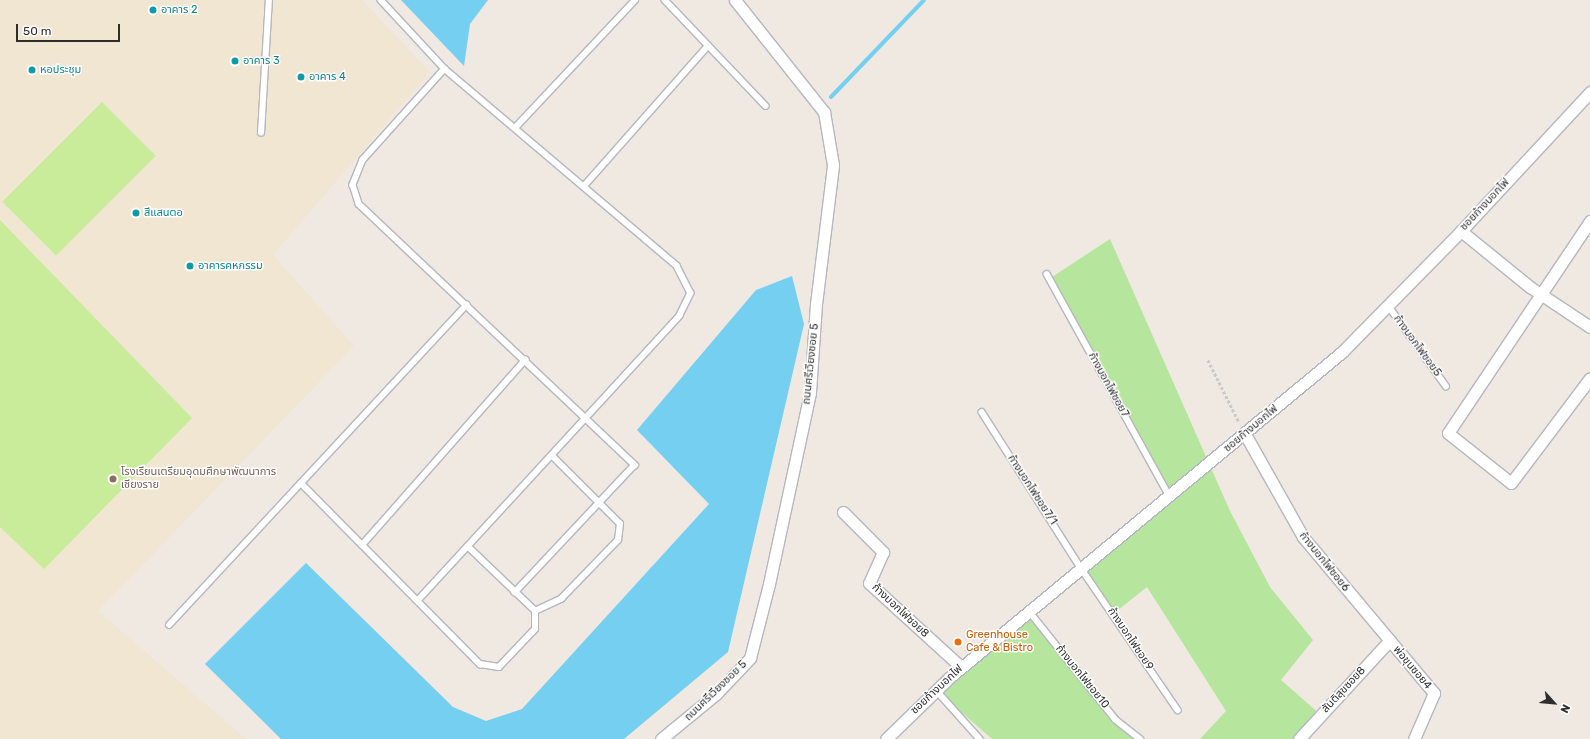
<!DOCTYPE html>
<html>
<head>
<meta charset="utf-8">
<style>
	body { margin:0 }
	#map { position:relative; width:1590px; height:739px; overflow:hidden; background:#efe9e1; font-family:Rubik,"Noto Sans Thai",sans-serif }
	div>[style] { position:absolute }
	.education>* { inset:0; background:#f0e6d1 }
	.green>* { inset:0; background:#b6e59e }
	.pitch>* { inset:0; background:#c9ec9a; transform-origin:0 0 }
	.water>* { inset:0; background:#75cff0 }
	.stream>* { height:4px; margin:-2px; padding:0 2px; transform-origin:2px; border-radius:2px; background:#75cff0 }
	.path>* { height:2.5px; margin-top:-1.25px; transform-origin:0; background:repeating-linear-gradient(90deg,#c9c9c9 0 3px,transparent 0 5px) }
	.roads { filter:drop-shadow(1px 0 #b4b7c1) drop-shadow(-1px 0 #b4b7c1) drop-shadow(0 1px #b4b7c1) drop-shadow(0 -1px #b4b7c1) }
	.service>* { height:5.5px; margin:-2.75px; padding:0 2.75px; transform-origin:2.75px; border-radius:2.75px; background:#fff }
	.minor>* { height:11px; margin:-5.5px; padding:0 5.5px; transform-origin:5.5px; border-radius:5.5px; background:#fff }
	.dots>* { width:11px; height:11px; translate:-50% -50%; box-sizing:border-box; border:2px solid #fff; border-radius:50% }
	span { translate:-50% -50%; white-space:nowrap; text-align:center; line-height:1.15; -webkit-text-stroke:3px #fff; paint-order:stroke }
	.culture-label { font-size:11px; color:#0d838f }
	.left { translate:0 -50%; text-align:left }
	.street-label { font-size:11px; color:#2e2e2e }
	.education-label { font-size:11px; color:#785e54 }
	.food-label { font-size:11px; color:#c56008 }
	.north { position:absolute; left:1534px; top:683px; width:40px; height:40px; -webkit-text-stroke:3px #fff; paint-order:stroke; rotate:117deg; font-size:11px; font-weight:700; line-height:16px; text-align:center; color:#2e2e2e }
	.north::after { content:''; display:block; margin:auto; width:14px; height:18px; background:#2e2e2e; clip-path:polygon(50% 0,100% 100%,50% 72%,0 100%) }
	.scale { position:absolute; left:16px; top:24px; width:104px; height:18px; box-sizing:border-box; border:2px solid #2e2e2e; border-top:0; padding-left:5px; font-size:12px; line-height:14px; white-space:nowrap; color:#2e2e2e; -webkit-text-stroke:3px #fff; paint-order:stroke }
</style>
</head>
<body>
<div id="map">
	<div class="education">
		<i style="clip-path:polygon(0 0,362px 0,430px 72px,273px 255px,354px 346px,98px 611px,246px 739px,0 739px)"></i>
	</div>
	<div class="green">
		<i style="clip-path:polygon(1110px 239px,1230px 511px,1270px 587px,1313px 640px,1281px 680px,1321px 715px,1299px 739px,1200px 739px,1226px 711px,1147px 587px,1113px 614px,1081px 568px,1169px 495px,1049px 279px)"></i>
		<i style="clip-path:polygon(1029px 611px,1138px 739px,992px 739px,936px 690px)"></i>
	</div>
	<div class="pitch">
		<i style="left:102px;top:102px;width:76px;height:141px;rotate:45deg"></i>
		<i style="clip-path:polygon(0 220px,192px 418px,44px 569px,0 527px)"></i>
	</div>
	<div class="water">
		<i style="clip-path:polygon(401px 0,488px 0,470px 24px,464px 66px)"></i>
		<i style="clip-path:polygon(792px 276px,804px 324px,728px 652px,624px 739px,281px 739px,205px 664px,306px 563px,453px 707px,486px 721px,522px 709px,709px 504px,637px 430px,756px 290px)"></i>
	</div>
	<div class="stream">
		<i style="left:831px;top:97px;width:134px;rotate:-46.2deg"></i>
	</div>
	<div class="path">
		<i style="left:1208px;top:360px;width:69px;rotate:63.4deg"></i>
	</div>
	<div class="roads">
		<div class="service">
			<i style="left:381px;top:0;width:94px;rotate:47.2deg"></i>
			<i style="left:445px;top:69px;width:304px;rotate:40.3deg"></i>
			<i style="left:677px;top:266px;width:30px;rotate:63deg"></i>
			<i style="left:691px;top:293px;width:25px;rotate:116deg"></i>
			<i style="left:680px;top:316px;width:386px;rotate:132.6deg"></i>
			<i style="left:665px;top:0;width:146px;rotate:46.4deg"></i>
			<i style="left:445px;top:69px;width:122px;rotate:132deg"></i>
			<i style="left:363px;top:160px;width:27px;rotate:112deg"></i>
			<i style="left:353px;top:185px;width:20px;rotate:72deg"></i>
			<i style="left:359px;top:204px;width:380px;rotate:43.4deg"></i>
			<i style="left:635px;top:465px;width:175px;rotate:133.2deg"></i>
			<i style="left:515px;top:128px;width:175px;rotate:-46.8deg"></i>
			<i style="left:261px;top:133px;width:133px;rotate:-86.6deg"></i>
			<i style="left:584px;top:186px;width:187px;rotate:-48.5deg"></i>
			<i style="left:1047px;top:274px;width:252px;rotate:61.1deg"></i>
			<i style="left:1388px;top:305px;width:100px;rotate:54.4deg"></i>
			<i style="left:982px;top:412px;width:185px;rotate:57.6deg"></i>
			<i style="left:1081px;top:568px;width:172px;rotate:55.7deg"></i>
			<i style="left:301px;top:483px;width:255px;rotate:45.3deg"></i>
			<i style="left:480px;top:664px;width:19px;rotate:9deg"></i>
			<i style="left:499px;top:667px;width:52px;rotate:-46.5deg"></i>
			<i style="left:535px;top:629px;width:18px;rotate:-90deg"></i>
			<i style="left:535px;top:611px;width:93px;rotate:-136.3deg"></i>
			<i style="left:362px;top:545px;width:247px;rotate:-48.6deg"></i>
			<i style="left:535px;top:611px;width:29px;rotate:-25deg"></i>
			<i style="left:561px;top:599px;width:82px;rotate:-46deg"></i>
			<i style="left:618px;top:540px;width:16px;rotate:-83deg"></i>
			<i style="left:620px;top:524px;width:96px;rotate:-135deg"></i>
			<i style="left:1029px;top:611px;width:139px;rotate:51.4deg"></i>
			<i style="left:1116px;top:720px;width:31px;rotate:38deg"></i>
			<i style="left:169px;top:625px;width:437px;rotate:-47.1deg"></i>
			<i style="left:936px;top:690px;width:66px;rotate:48.1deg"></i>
		</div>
		<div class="minor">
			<i style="left:1590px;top:221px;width:255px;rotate:123.8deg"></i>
			<i style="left:1448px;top:433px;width:80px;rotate:38.4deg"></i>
			<i style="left:1511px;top:483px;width:131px;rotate:-53deg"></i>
			<i style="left:1461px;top:231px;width:89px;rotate:39.1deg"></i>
			<i style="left:1530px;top:287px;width:72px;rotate:33.7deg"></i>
			<i style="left:1245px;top:434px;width:118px;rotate:60.6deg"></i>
			<i style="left:1303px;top:537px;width:204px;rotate:50deg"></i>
			<i style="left:1434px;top:693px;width:50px;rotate:113.5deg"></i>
			<i style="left:843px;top:512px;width:57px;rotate:45deg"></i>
			<i style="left:883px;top:552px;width:34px;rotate:114deg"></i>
			<i style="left:869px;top:583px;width:125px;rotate:42.4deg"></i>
			<i style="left:661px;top:739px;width:71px;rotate:-39.3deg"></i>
			<i style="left:716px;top:694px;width:50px;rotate:-46.6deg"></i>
			<i style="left:750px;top:658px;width:76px;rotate:-75.6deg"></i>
			<i style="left:769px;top:584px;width:196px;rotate:-77.9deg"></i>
			<i style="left:810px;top:392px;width:88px;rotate:-86.1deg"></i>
			<i style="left:816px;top:304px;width:140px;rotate:-83deg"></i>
			<i style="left:833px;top:165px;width:54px;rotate:-99.6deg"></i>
			<i style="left:824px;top:112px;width:143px;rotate:-128.5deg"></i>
			<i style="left:886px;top:739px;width:89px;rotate:-44.1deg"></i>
			<i style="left:950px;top:677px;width:509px;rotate:-39.66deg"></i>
			<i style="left:1342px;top:352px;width:170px;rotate:-45.5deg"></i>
			<i style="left:1461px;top:231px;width:190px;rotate:-47.1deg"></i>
			<i style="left:1299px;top:739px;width:134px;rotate:-47.4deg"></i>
		</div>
	</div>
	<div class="dots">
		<i style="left:153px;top:10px;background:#0f9aa8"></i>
		<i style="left:235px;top:61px;background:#0f9aa8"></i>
		<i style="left:32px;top:70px;background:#0f9aa8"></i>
		<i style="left:301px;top:77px;background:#0f9aa8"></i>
		<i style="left:136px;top:213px;background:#0f9aa8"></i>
		<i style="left:190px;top:266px;background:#0f9aa8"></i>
		<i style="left:113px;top:479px;background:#8d6e63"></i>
		<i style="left:958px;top:642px;background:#e8710a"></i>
	</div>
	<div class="culture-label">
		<span class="left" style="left:161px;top:10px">อาคาร 2</span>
		<span class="left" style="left:243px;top:61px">อาคาร 3</span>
		<span class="left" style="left:40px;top:70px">หอประชุม</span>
		<span class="left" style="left:309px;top:77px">อาคาร 4</span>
		<span class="left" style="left:144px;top:213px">สีแสนตอ</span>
		<span class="left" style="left:198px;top:266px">อาคารคหกรรม</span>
	</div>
	<div class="street-label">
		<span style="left:1485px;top:205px;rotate:-47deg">ซอยก้างบอกไฟ</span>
		<span style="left:1417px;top:346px;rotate:54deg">ก้างบอกไฟซอย5</span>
		<span style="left:811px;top:364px;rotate:-84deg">ถนนศรีเวียงซอย 5</span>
		<span style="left:1108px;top:385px;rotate:61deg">ก้างบอกไฟซอย7</span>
		<span style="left:1251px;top:429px;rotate:-40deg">ซอยก้างบอกไฟ</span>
		<span style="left:1032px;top:490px;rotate:57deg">ก้างบอกไฟซอย7/1</span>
		<span style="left:1324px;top:562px;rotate:51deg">ก้างบอกไฟซอย6</span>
		<span style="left:900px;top:611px;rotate:43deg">ก้างบอกไฟซอย8</span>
		<span style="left:1130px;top:639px;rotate:56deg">ก้างบอกไฟซอย9</span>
		<span style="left:1412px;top:668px;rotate:50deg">พ่อขุนซอย4</span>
		<span style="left:1082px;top:677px;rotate:51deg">ก้างบอกไฟซอย10</span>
		<span style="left:937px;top:690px;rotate:-43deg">ซอยก้างบอกไฟ</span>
		<span style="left:1344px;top:690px;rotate:-47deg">สันติสุขซอย8</span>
		<span style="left:716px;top:691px;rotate:-44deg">ถนนศรีเวียงซอย 5</span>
	</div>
	<div class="education-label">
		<span class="left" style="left:121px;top:479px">โรงเรียนเตรียมอุดมศึกษาพัฒนาการ<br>เชียงราย</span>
	</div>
	<div class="food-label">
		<span class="left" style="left:966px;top:642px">Greenhouse<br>Cafe &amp; Bistro</span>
	</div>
	<div class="north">N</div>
	<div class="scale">50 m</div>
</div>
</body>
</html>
